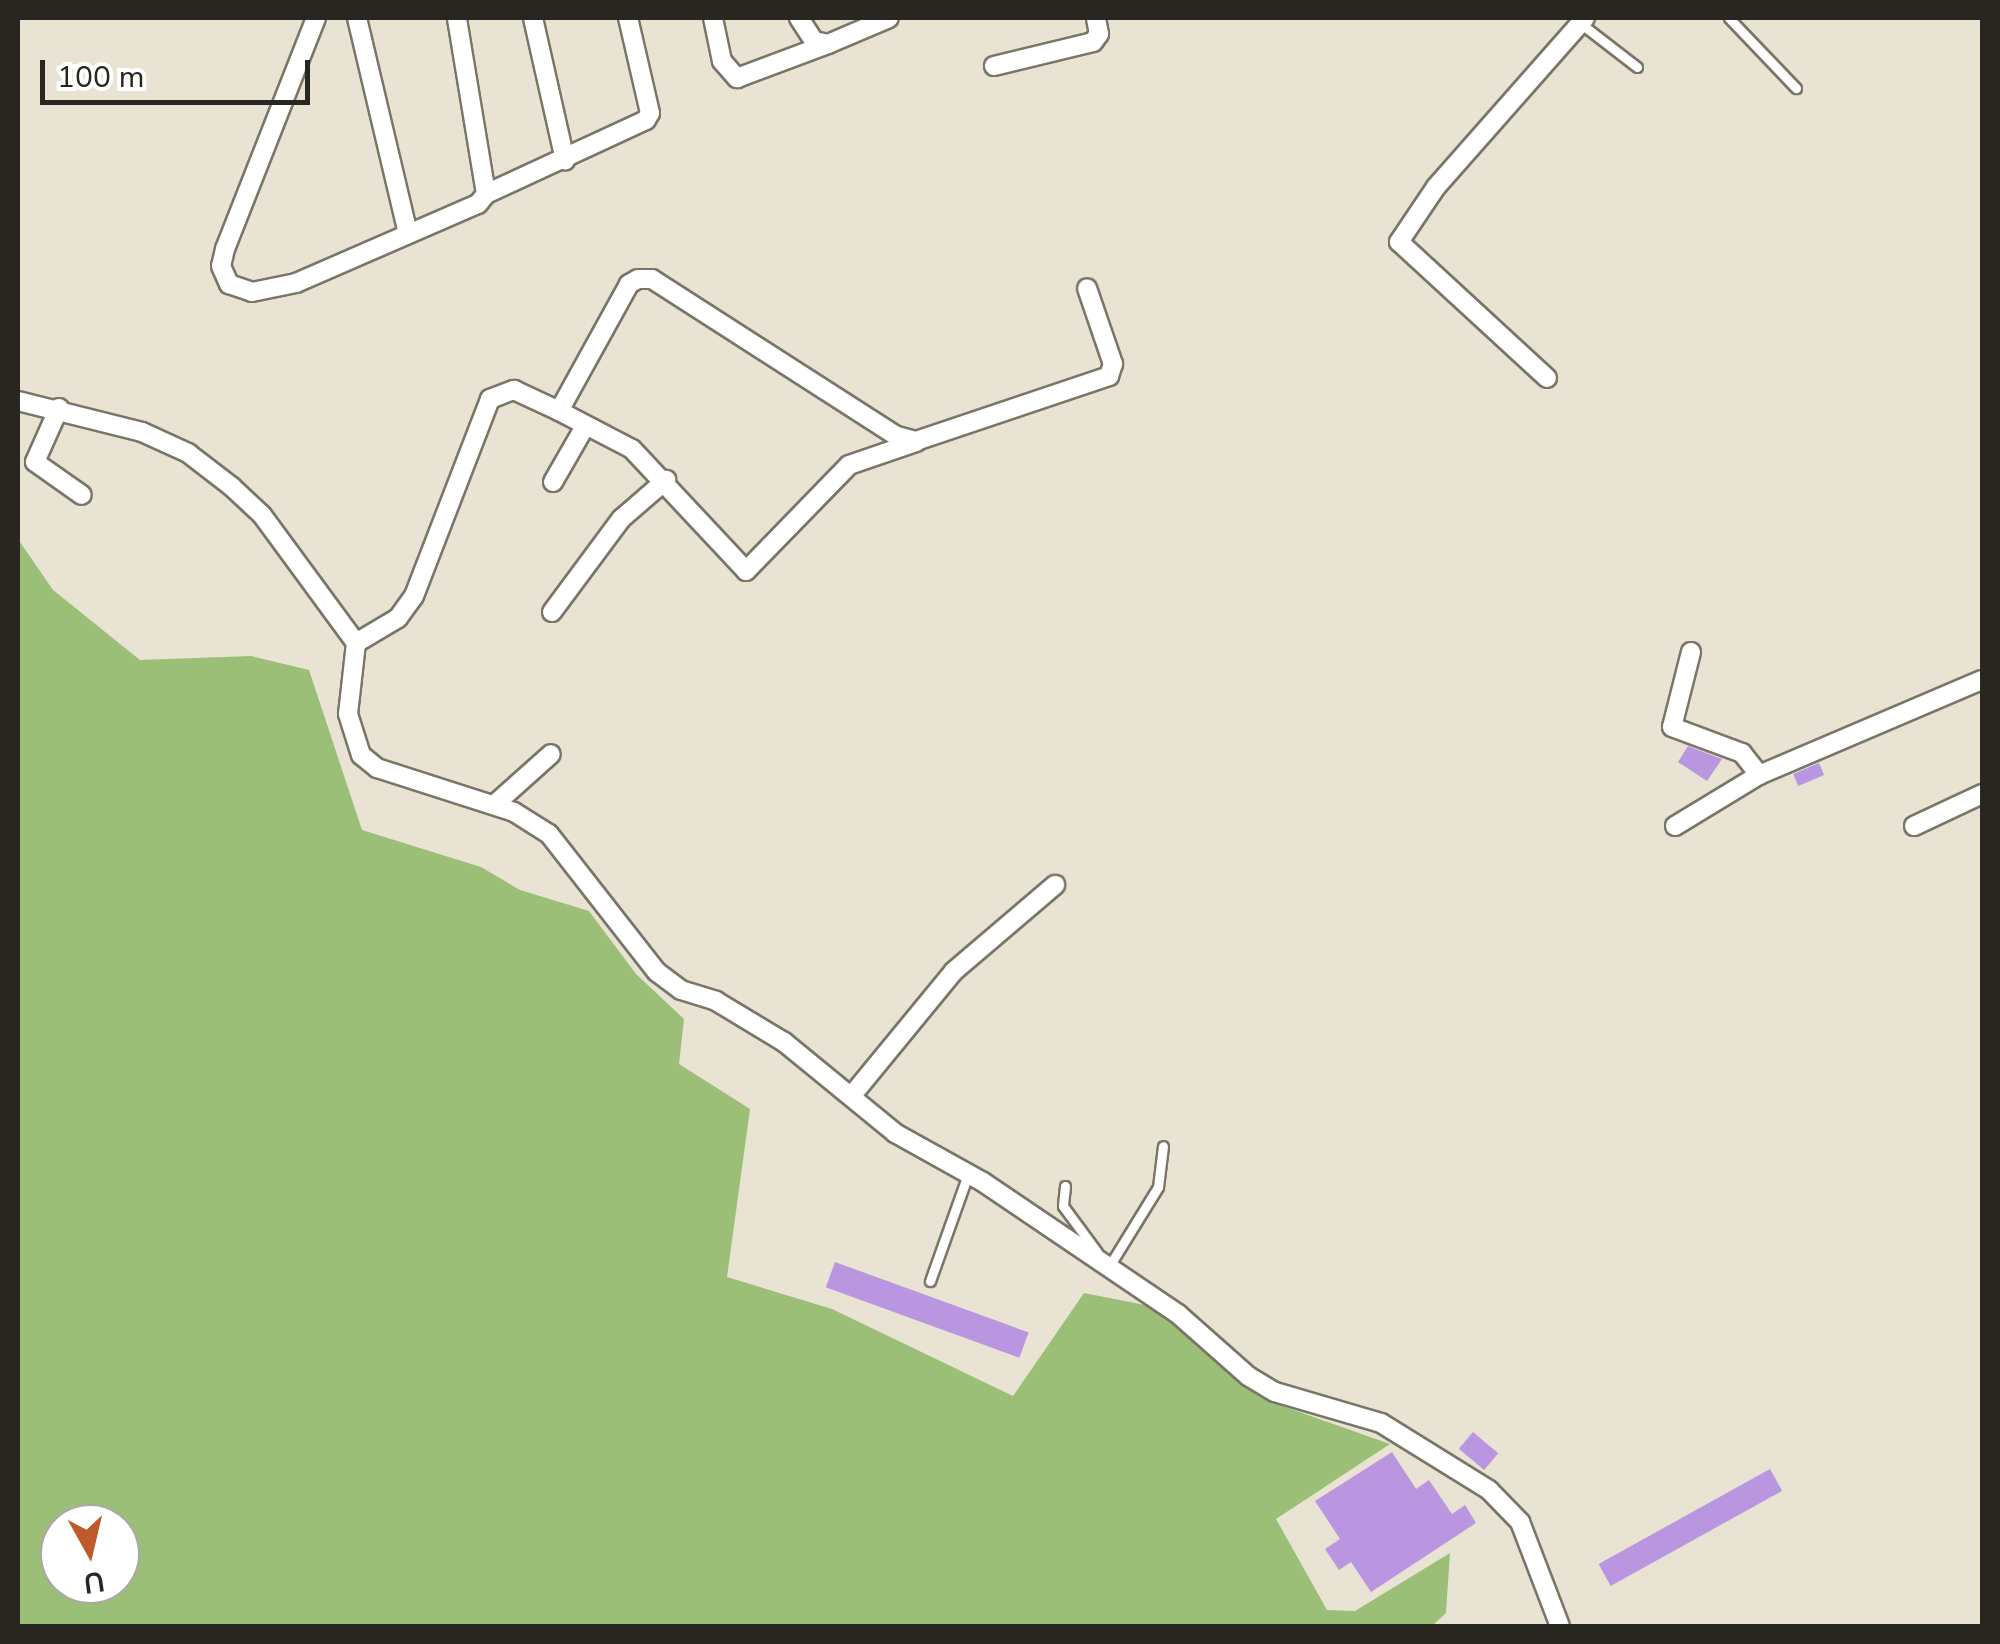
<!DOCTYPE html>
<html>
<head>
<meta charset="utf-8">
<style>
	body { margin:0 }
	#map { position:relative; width:2000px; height:1644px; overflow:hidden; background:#e8e3d3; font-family:"Nunito Sans",sans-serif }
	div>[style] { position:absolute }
	.green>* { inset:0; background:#9cbf77 }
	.building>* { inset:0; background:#ba96e1; transform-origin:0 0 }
	.roads { filter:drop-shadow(2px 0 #7a7667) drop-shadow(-2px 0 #7a7667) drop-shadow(0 2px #7a7667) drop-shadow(0 -2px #7a7667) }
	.service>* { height:9px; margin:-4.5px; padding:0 4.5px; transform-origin:4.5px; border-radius:4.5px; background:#fff }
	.minor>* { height:18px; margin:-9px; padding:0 9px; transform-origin:9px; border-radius:9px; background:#fff }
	span { translate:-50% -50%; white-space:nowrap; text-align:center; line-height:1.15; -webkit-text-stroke:8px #fff; paint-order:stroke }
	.frame { position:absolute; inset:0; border:20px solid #282620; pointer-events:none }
	.north { position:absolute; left:40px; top:1504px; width:100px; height:100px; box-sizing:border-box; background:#fff; border:2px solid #a9a8a6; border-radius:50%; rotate:172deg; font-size:28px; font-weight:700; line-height:40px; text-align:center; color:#282620 }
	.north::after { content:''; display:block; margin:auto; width:35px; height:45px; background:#bf592a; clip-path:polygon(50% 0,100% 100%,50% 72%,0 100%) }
	.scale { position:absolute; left:40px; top:60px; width:270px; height:45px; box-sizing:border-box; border:5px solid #282620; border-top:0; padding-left:12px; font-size:30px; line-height:35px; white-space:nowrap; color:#282620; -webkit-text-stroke:8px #fff; paint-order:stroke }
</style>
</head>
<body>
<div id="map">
	<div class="green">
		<i style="clip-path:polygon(evenodd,18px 539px,53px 590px,140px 660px,251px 656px,309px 670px,362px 830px,481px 867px,520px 890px,589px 911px,636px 974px,684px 1019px,679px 1064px,750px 1109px,727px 1277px,832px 1309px,1013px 1396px,1084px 1293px,1150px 1306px,1274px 1403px,1390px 1444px,1276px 1519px,1327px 1610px,1355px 1611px,1450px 1553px,1446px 1613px,1432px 1626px,18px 1626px,18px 539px,60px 1524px,120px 1524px,120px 1584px,60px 1584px,60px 1524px)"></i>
	</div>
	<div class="building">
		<i style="clip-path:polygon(1688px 746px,1722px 759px,1707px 781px,1678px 762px)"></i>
		<i style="left:1819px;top:763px;width:13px;height:28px;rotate:67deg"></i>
		<i style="left:835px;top:1262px;width:206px;height:27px;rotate:20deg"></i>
		<i style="left:1473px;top:1432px;width:33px;height:22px;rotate:40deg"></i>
		<i style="clip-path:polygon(1392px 1452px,1416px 1489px,1429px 1480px,1452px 1514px,1465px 1505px,1476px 1523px,1371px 1592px,1351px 1562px,1339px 1570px,1325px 1549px,1340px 1539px,1315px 1501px)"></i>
		<i style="left:1770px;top:1469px;width:25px;height:196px;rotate:61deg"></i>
	</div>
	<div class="roads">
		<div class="service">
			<i style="left:1729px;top:18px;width:97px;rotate:46.3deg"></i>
			<i style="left:1580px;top:23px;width:72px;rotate:37.7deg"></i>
			<i style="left:1065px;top:1186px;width:20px;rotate:96deg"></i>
			<i style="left:1063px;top:1206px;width:57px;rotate:53.5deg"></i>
			<i style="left:1108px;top:1268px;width:95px;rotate:-58.3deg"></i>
			<i style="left:1158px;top:1187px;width:41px;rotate:-83deg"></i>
			<i style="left:930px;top:1281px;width:114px;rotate:-70.4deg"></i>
		</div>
		<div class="minor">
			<i style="left:316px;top:18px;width:248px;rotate:111.5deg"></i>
			<i style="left:225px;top:249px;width:17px;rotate:103deg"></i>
			<i style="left:221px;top:266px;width:20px;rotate:66deg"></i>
			<i style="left:229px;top:284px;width:24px;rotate:19deg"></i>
			<i style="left:252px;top:292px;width:45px;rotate:-11.6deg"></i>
			<i style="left:296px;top:283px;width:198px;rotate:-23.5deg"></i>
			<i style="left:478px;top:204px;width:13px;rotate:-51deg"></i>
			<i style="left:486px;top:194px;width:178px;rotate:-99.4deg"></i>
			<i style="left:357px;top:18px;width:222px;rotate:76.7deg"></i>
			<i style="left:533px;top:18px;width:146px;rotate:77.3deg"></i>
			<i style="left:713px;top:18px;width:44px;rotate:78.2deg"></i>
			<i style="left:722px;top:61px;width:23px;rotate:49deg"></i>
			<i style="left:737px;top:78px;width:97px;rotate:-20.5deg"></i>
			<i style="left:799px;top:18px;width:27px;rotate:57deg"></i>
			<i style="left:814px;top:41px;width:14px;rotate:12deg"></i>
			<i style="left:828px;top:44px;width:66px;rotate:-23.1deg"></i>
			<i style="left:994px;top:66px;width:102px;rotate:-13.6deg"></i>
			<i style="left:1093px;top:42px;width:10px;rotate:-53deg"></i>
			<i style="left:1099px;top:34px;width:16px;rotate:-101deg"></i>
			<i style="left:486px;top:194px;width:176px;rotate:-24.8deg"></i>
			<i style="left:646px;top:120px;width:8px;rotate:-60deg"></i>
			<i style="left:650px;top:113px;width:98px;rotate:-103deg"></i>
			<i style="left:1547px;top:378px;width:201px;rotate:-137.4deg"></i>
			<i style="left:1399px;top:242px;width:66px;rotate:-56.1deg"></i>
			<i style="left:1436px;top:187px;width:225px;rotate:-48.6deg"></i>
			<i style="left:18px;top:401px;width:128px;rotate:14deg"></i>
			<i style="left:142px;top:432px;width:51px;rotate:24.5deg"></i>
			<i style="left:188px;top:453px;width:56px;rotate:37.7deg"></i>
			<i style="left:232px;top:487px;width:41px;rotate:43deg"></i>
			<i style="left:262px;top:515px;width:159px;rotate:53.7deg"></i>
			<i style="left:356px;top:643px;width:71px;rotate:96.4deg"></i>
			<i style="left:348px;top:714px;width:43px;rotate:72.4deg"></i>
			<i style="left:361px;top:755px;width:21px;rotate:39deg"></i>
			<i style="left:377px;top:768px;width:144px;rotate:17.8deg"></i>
			<i style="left:514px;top:812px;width:41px;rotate:32.2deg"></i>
			<i style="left:549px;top:834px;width:175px;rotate:52deg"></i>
			<i style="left:657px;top:972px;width:30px;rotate:37deg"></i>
			<i style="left:681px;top:990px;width:37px;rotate:17deg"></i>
			<i style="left:716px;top:1001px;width:79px;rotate:31.1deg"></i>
			<i style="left:784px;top:1042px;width:144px;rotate:39.3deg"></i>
			<i style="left:895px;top:1133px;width:101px;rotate:29.1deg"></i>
			<i style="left:983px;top:1182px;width:235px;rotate:34.1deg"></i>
			<i style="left:1178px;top:1314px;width:94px;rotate:41.5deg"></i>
			<i style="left:1248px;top:1376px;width:31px;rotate:31deg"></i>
			<i style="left:1275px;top:1392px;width:110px;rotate:16.3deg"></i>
			<i style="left:1381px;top:1423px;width:127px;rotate:31.8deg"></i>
			<i style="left:1489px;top:1490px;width:45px;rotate:45.9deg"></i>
			<i style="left:1520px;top:1522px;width:111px;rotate:69deg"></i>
			<i style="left:59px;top:408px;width:59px;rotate:114deg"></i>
			<i style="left:35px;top:462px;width:57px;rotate:35.1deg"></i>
			<i style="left:559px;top:411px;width:82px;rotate:27.5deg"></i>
			<i style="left:632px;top:449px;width:167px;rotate:46.9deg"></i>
			<i style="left:746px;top:571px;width:148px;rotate:-45.8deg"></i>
			<i style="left:849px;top:465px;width:71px;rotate:-18.9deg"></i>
			<i style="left:553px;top:482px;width:62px;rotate:-60.1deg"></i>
			<i style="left:552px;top:612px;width:116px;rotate:-53.4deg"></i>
			<i style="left:621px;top:519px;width:60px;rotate:-40.9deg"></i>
			<i style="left:356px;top:643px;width:49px;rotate:-30.8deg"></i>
			<i style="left:398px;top:618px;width:27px;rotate:-54deg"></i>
			<i style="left:414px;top:596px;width:211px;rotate:-68.9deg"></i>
			<i style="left:490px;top:399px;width:26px;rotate:-21deg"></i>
			<i style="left:514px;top:390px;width:50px;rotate:25deg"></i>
			<i style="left:559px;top:411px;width:145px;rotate:-61.1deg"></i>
			<i style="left:629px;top:284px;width:10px;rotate:-29deg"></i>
			<i style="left:638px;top:279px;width:14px"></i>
			<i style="left:652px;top:279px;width:291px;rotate:32.7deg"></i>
			<i style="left:897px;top:436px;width:20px;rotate:15deg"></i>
			<i style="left:916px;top:441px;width:204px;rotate:-18.6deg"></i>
			<i style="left:1109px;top:376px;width:13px;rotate:-72deg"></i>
			<i style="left:1113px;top:364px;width:80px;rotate:-108.9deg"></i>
			<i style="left:1691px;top:652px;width:77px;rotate:104.2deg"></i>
			<i style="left:1672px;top:727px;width:75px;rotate:20.4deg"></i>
			<i style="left:1742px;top:753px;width:28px;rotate:52deg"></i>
			<i style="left:494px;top:805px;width:76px;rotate:-41.8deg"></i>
			<i style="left:1675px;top:826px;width:98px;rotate:-31.3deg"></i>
			<i style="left:1759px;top:775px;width:242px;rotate:-23.1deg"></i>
			<i style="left:1914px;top:826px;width:75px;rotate:-25.2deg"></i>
			<i style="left:853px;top:1094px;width:159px;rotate:-50.6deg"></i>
			<i style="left:954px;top:971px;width:133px;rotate:-40.4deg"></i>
		</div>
	</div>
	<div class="frame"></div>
	<div class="north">U</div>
	<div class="scale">100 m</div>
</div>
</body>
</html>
